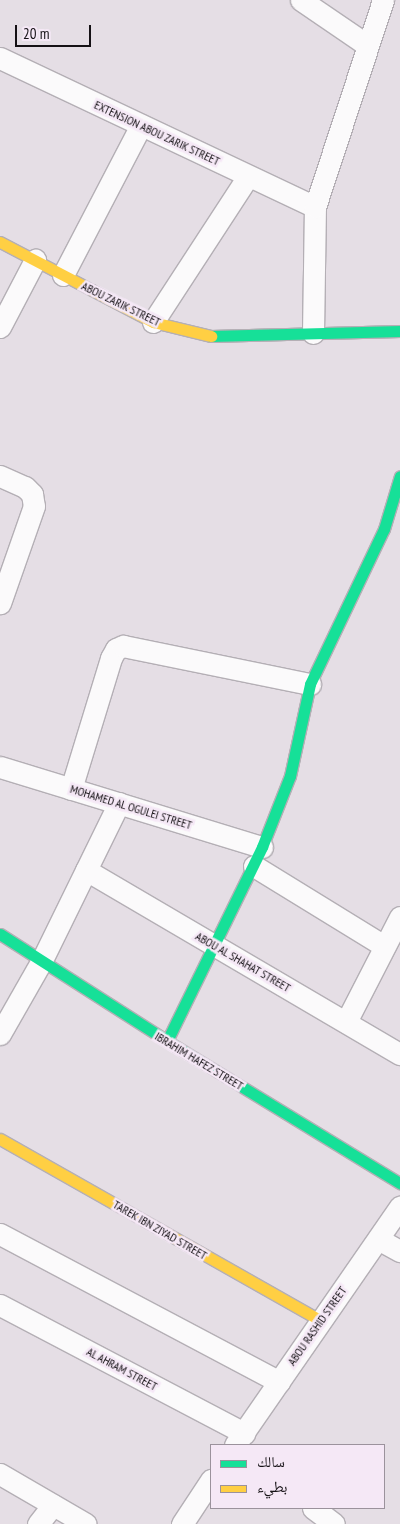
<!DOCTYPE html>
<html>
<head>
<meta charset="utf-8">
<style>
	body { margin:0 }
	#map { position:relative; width:400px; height:1524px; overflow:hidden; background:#e5dee5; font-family:"PT Sans Narrow","Noto Naskh Arabic",sans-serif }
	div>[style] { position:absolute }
	.roads { filter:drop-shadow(1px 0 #b4afb5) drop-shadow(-1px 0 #b4afb5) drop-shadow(0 1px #b4afb5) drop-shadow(0 -1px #b4afb5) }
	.street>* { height:21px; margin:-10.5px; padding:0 10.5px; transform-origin:10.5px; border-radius:10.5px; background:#fbfafb }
	.fast>* { height:11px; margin:-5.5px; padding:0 5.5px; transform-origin:5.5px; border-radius:5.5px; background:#16e098 }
	.slow>* { height:11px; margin:-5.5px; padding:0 5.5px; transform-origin:5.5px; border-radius:5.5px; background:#ffcf43 }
	span { translate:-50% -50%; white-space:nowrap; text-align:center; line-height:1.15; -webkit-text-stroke:5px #f5e8f6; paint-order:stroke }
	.street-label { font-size:12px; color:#151115 }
	.legend { position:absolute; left:210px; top:1444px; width:175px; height:65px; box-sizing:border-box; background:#f5e8f6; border:1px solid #9b929c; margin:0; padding:6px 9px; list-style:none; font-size:15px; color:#151115 }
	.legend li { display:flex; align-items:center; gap:10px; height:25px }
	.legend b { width:25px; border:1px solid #9b929c }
	.scale { position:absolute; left:15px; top:25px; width:76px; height:22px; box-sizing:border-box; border:2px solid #151115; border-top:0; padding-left:6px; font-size:15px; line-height:18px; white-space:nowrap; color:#151115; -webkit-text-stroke:4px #f5e8f6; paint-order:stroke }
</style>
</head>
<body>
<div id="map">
	<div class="roads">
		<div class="street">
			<i style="left:301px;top:0;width:80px;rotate:34.3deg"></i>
			<i style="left:0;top:58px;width:348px;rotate:25.3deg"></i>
			<i style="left:63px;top:275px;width:169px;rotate:-62.5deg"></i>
			<i style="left:153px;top:322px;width:174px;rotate:-56.9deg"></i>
			<i style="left:0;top:327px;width:76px;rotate:-62.4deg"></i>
			<i style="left:313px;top:333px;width:126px;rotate:-89.1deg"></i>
			<i style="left:315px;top:207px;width:218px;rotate:-71.8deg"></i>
			<i style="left:0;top:476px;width:27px;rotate:24deg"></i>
			<i style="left:25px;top:487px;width:10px;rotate:45deg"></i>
			<i style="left:32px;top:494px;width:12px;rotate:81deg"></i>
			<i style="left:34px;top:506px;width:103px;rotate:109.3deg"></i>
			<i style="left:0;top:767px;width:274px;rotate:17deg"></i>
			<i style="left:71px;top:789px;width:137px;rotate:-73deg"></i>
			<i style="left:111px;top:658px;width:10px;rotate:-61deg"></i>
			<i style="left:116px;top:649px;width:8px;rotate:-23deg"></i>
			<i style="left:123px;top:646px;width:191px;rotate:11.5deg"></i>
			<i style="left:254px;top:866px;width:153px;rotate:31.6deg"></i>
			<i style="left:86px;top:870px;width:364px;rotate:30.4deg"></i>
			<i style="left:346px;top:1022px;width:118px;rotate:-62.8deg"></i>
			<i style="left:0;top:1034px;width:83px;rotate:-60.3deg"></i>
			<i style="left:41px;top:962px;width:177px;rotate:-63.9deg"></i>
			<i style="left:0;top:1234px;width:316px;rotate:27.9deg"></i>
			<i style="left:378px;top:1239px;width:25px;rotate:29deg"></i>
			<i style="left:0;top:1305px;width:276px;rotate:27.7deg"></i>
			<i style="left:235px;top:1445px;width:290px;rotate:-55.3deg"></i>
			<i style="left:0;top:1474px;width:99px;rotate:30.2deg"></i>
			<i style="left:313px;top:1508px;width:26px;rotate:37deg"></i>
			<i style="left:38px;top:1524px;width:24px;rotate:-52deg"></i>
			<i style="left:182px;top:1524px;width:53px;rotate:-56.6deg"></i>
		</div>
		<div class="fast">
			<i style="left:211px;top:336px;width:189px;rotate:-1.5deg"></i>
			<i style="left:0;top:934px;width:198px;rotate:32.6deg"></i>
			<i style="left:167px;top:1041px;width:273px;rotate:31.4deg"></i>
			<i style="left:167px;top:1041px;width:216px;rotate:-63.9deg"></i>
			<i style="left:262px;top:847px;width:76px;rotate:-68.5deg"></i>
			<i style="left:290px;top:776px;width:94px;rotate:-77.7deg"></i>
			<i style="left:310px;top:684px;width:172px;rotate:-64.5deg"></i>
			<i style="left:384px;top:529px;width:55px;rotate:-73.2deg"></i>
		</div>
		<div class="slow">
			<i style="left:0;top:242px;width:173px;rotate:27.6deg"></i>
			<i style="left:153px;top:322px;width:60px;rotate:13.6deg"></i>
			<i style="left:0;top:1139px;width:368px;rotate:29.5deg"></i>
		</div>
	</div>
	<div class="street-label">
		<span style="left:157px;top:133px;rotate:25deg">EXTENSION ABOU ZARIK STREET</span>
		<span style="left:121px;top:304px;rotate:26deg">ABOU ZARIK STREET</span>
		<span style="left:131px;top:807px;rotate:17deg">MOHAMED AL OGULEI STREET</span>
		<span style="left:243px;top:962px;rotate:30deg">ABOU AL SHAHAT STREET</span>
		<span style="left:199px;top:1061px;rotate:31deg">IBRAHIM HAFEZ STREET</span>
		<span style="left:160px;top:1230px;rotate:30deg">TAREK IBN ZIYAD STREET</span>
		<span style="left:317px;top:1326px;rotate:-55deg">ABOU RASHID STREET</span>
		<span style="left:122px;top:1369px;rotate:28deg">AL AHRAM STREET</span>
	</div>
	<ul class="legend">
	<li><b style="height:6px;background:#16e098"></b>سالك</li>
	<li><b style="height:6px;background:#ffcf43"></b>بطيء</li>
	</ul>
	<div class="scale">20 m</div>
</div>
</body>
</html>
